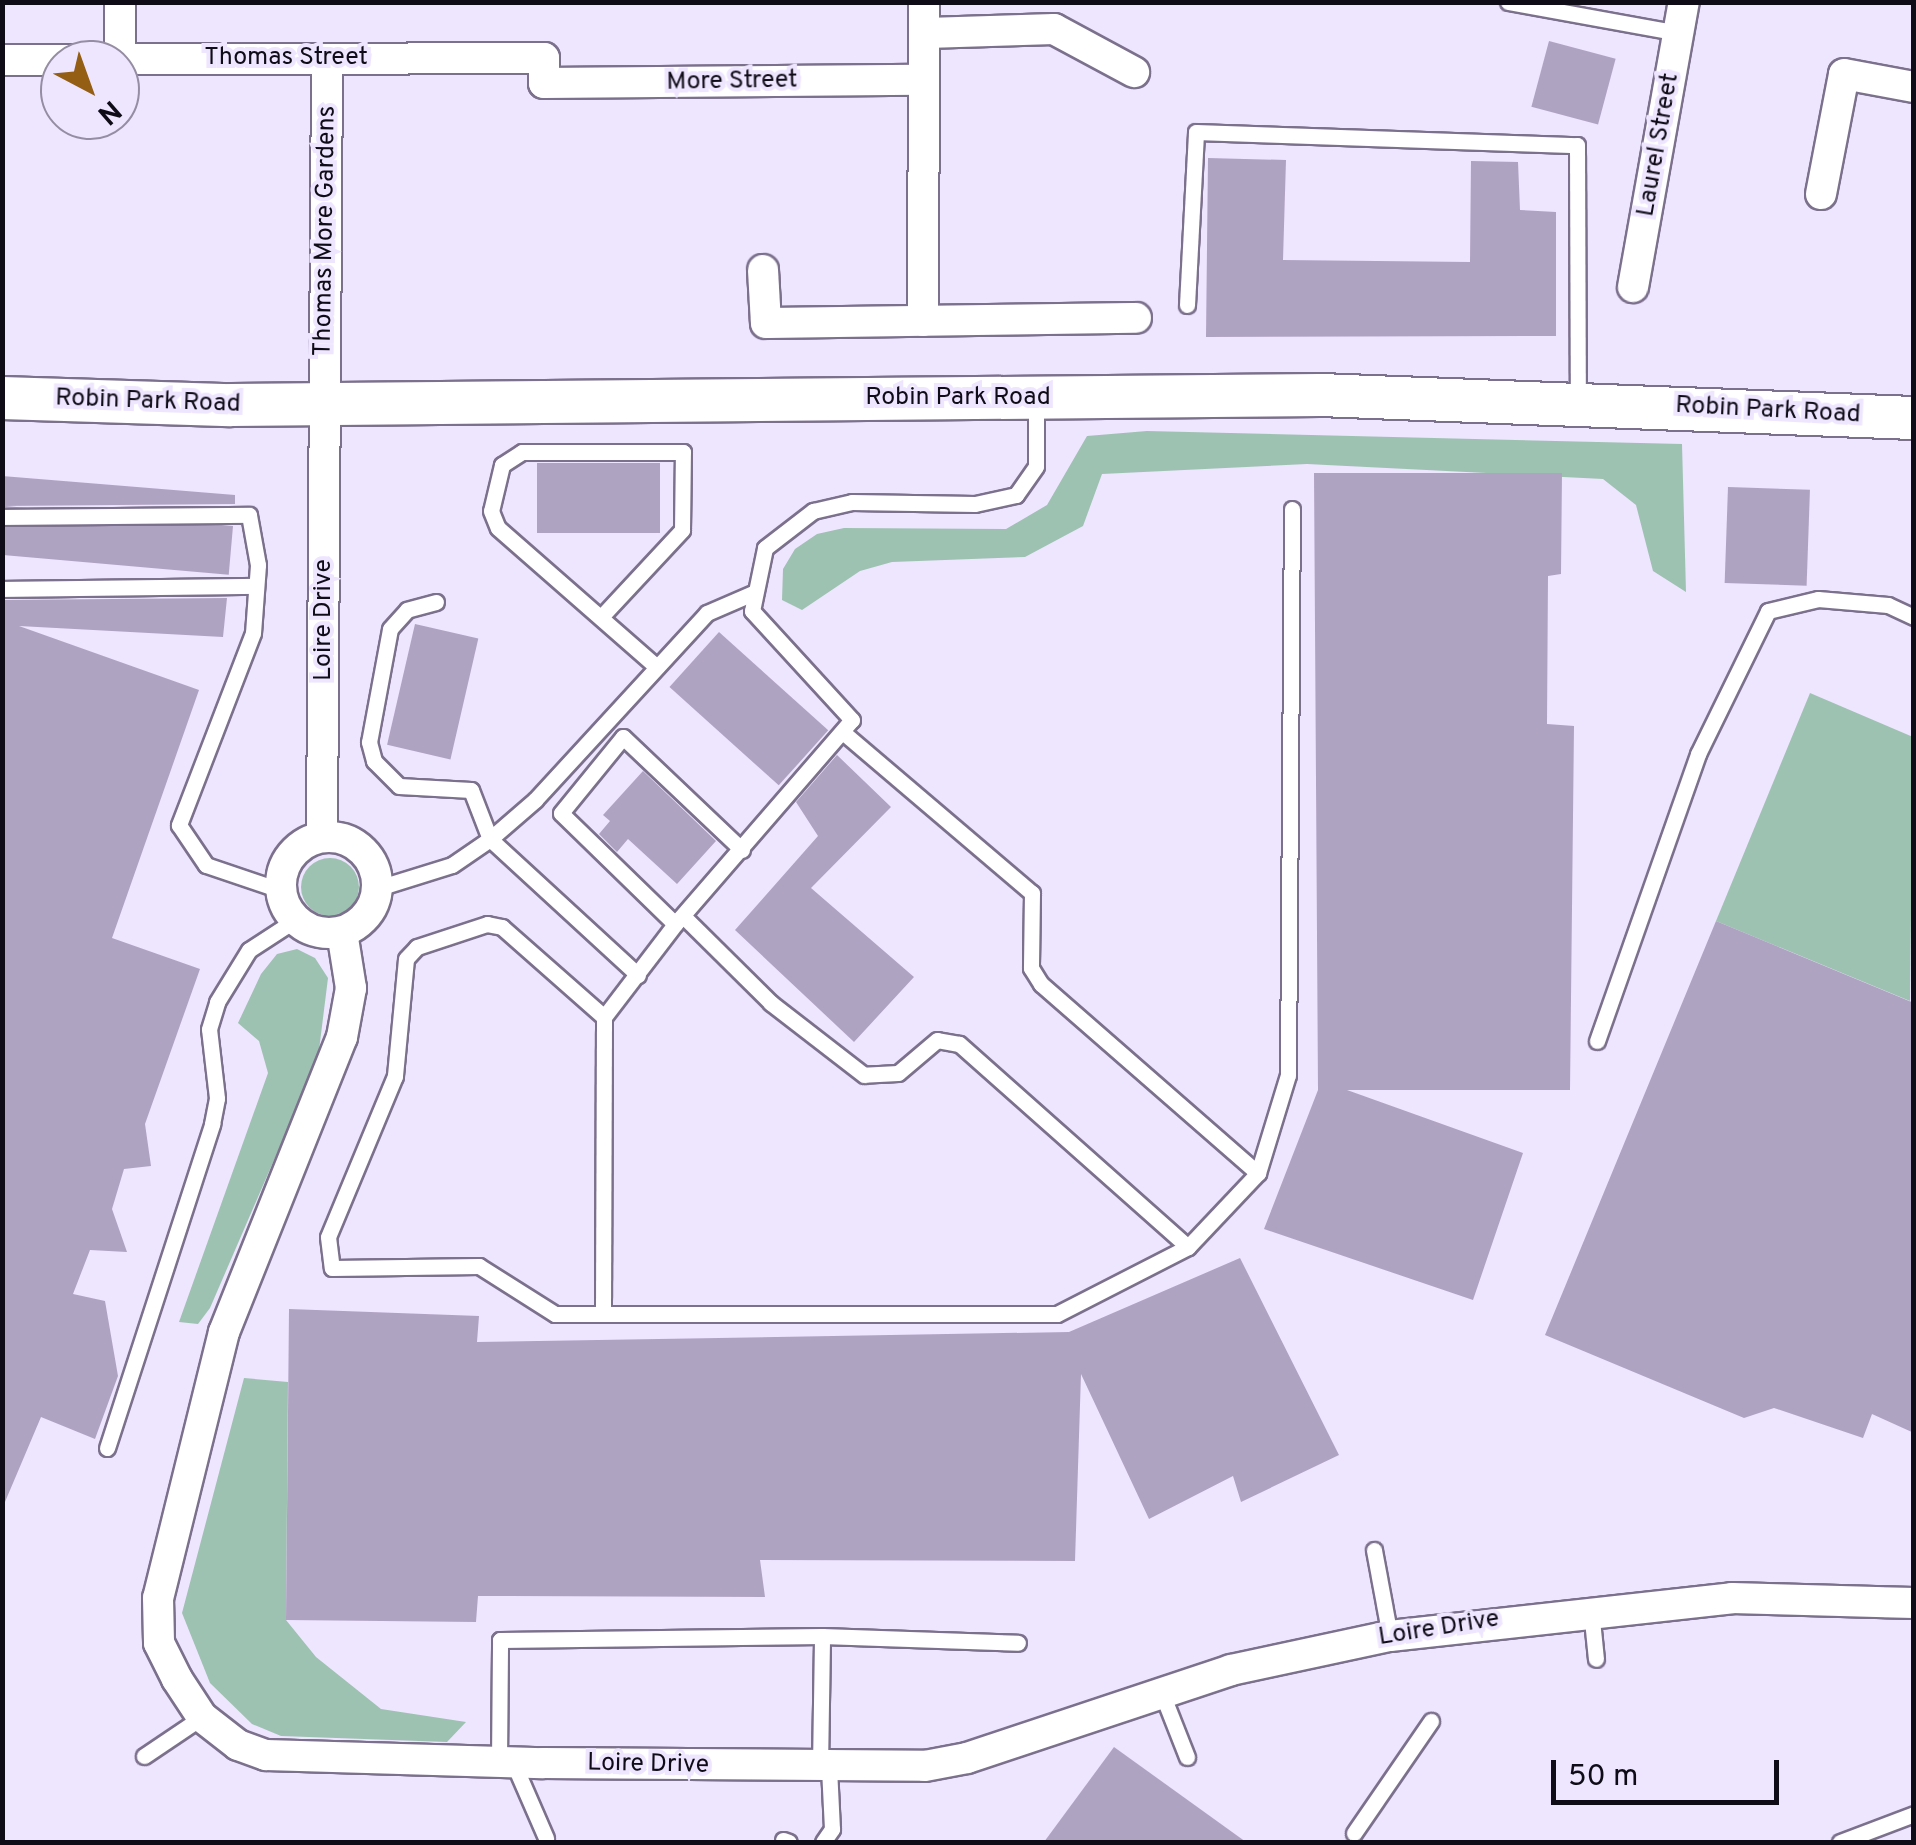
<!DOCTYPE html>
<html>
<head>
<meta charset="utf-8">
<style>
	body { margin:0 }
	#map { position:relative; width:1916px; height:1845px; overflow:hidden; background:#eee5ff; font-family:Overpass,sans-serif }
	div>[style] { position:absolute }
	.green>* { inset:0; background:#9ec2b1 }
	.round { border-radius:50% }
	.building>* { inset:0; background:#afa3c2; transform-origin:0 0 }
	.roads { filter:drop-shadow(2px 0 #7c718d) drop-shadow(-2px 0 #7c718d) drop-shadow(0 2px #7c718d) drop-shadow(0 -2px #7c718d) }
	.lane>* { height:15px; margin:-7.5px; padding:0 7.5px; transform-origin:7.5px; border-radius:7.5px; background:#fff }
	.street>* { height:30px; margin:-15px; padding:0 15px; transform-origin:15px; border-radius:15px; background:#fff }
	.street>.ring { margin:-15px; padding:0; box-sizing:content-box; background:none; border:30px solid #fff; border-radius:50% }
	.secondary>* { height:42px; margin:-21px; padding:0 21px; transform-origin:21px; border-radius:21px; background:#fff }
	span { translate:-50% -50%; white-space:nowrap; text-align:center; line-height:1.15; -webkit-text-stroke:8px #eee5ff; paint-order:stroke }
	.street-label { font-size:25px; color:#100c17 }
	.frame { position:absolute; inset:0; border:5px solid #100c17; pointer-events:none }
	.north { position:absolute; left:40px; top:40px; width:100px; height:100px; box-sizing:border-box; background:#eee5ff; border:2px solid #958ea2; border-radius:50%; rotate:139deg; font-size:28px; font-weight:700; line-height:40px; text-align:center; color:#100c17 }
	.north::after { content:''; display:block; margin:auto; width:35px; height:45px; background:#945e14; clip-path:polygon(50% 0,100% 100%,50% 72%,0 100%) }
	.scale { position:absolute; left:1551px; top:1760px; width:228px; height:45px; box-sizing:border-box; border:5px solid #100c17; border-top:0; padding-left:12px; font-size:30px; line-height:35px; white-space:nowrap; color:#100c17; -webkit-text-stroke:8px #eee5ff; paint-order:stroke }
</style>
</head>
<body>
<div id="map">
	<div class="green">
		<i style="clip-path:polygon(1147px 431px,1682px 444px,1686px 592px,1653px 571px,1636px 505px,1603px 479px,1307px 464px,1102px 474px,1083px 526px,1025px 557px,892px 562px,860px 571px,802px 610px,782px 600px,783px 569px,795px 549px,817px 534px,844px 528px,1006px 529px,1047px 505px,1087px 436px)"></i>
		<i style="clip-path:polygon(1810px 693px,1913px 737px,1910px 1001px,1716px 921px)"></i>
		<i class="round" style="left:301px;top:858px;width:58px;height:58px"></i>
		<i style="clip-path:polygon(297px 949px,315px 958px,328px 978px,318px 1058px,210px 1308px,198px 1324px,179px 1322px,268px 1073px,259px 1041px,238px 1023px,261px 974px,277px 954px)"></i>
		<i style="clip-path:polygon(244px 1378px,288px 1382px,286px 1620px,316px 1657px,381px 1709px,466px 1722px,447px 1742px,281px 1736px,252px 1724px,210px 1683px,182px 1613px)"></i>
	</div>
	<div class="building">
		<i style="left:1549px;top:41px;width:69px;height:68px;rotate:15deg"></i>
		<i style="clip-path:polygon(1208px 158px,1286px 160px,1283px 260px,1470px 262px,1471px 161px,1518px 162px,1520px 210px,1556px 212px,1556px 336px,1206px 337px)"></i>
		<i style="left:537px;top:463px;width:123px;height:70px"></i>
		<i style="clip-path:polygon(1314px 473px,1562px 473px,1561px 574px,1548px 576px,1547px 724px,1574px 726px,1570px 1090px,1347px 1090px,1523px 1153px,1473px 1300px,1264px 1229px,1318px 1090px)"></i>
		<i style="clip-path:polygon(2px 476px,235px 495px,235px 504px,2px 506px)"></i>
		<i style="left:1728px;top:487px;width:82px;height:96px;rotate:2deg"></i>
		<i style="left:233px;top:526px;width:49px;height:231px;rotate:95deg"></i>
		<i style="clip-path:polygon(227px 598px,223px 637px,19px 626px,199px 690px,112px 938px,200px 969px,145px 1124px,151px 1166px,124px 1169px,112px 1209px,127px 1252px,90px 1250px,73px 1294px,105px 1301px,118px 1376px,95px 1439px,41px 1417px,2px 1509px,2px 600px)"></i>
		<i style="left:415px;top:624px;width:65px;height:124px;rotate:13deg"></i>
		<i style="left:719px;top:632px;width:147px;height:74px;rotate:42deg"></i>
		<i style="clip-path:polygon(837px 755px,891px 807px,811px 888px,914px 977px,854px 1042px,735px 930px,818px 836px,796px 802px)"></i>
		<i style="clip-path:polygon(643px 771px,716px 841px,677px 884px,628px 839px,617px 852px,599px 834px,610px 821px,603px 815px)"></i>
		<i style="clip-path:polygon(1716px 921px,1914px 1003px,1914px 1433px,1872px 1414px,1863px 1438px,1774px 1408px,1744px 1418px,1545px 1335px)"></i>
		<i style="clip-path:polygon(1240px 1258px,1339px 1455px,1241px 1502px,1233px 1476px,1149px 1519px,1081px 1374px,1075px 1561px,760px 1560px,765px 1597px,478px 1596px,476px 1622px,286px 1620px,289px 1309px,479px 1316px,477px 1342px,1069px 1332px)"></i>
		<i style="clip-path:polygon(1114px 1747px,1246px 1842px,1044px 1842px)"></i>
	</div>
	<div class="roads">
		<div class="lane">
			<i style="left:1508px;top:2px;width:174px;rotate:10.3deg"></i>
			<i style="left:1187px;top:305px;width:173px;rotate:-87deg"></i>
			<i style="left:1196px;top:132px;width:381px;rotate:2deg"></i>
			<i style="left:1577px;top:145px;width:257px;rotate:89.8deg"></i>
			<i style="left:2px;top:517px;width:247px;rotate:-0.5deg"></i>
			<i style="left:249px;top:515px;width:51px;rotate:79.8deg"></i>
			<i style="left:258px;top:565px;width:68px;rotate:94.2deg"></i>
			<i style="left:253px;top:633px;width:206px;rotate:111.1deg"></i>
			<i style="left:179px;top:825px;width:48px;rotate:56deg"></i>
			<i style="left:206px;top:865px;width:78px;rotate:18.7deg"></i>
			<i style="left:2px;top:589px;width:253px;rotate:-0.7deg"></i>
			<i style="left:436px;top:602px;width:30px;rotate:165deg"></i>
			<i style="left:407px;top:610px;width:25px;rotate:132deg"></i>
			<i style="left:390px;top:629px;width:115px;rotate:100.5deg"></i>
			<i style="left:369px;top:742px;width:20px;rotate:75deg"></i>
			<i style="left:374px;top:761px;width:35px;rotate:45deg"></i>
			<i style="left:399px;top:786px;width:72px;rotate:3.2deg"></i>
			<i style="left:471px;top:790px;width:53px;rotate:68.8deg"></i>
			<i style="left:490px;top:839px;width:201px;rotate:42.6deg"></i>
			<i style="left:601px;top:617px;width:119px;rotate:-47deg"></i>
			<i style="left:682px;top:530px;width:78px;rotate:-89.3deg"></i>
			<i style="left:683px;top:452px;width:161px;rotate:180deg"></i>
			<i style="left:522px;top:452px;width:24px;rotate:147deg"></i>
			<i style="left:502px;top:465px;width:47px;rotate:103.4deg"></i>
			<i style="left:491px;top:511px;width:18px;rotate:68deg"></i>
			<i style="left:498px;top:528px;width:211px;rotate:41.2deg"></i>
			<i style="left:845px;top:734px;width:245px;rotate:40.4deg"></i>
			<i style="left:1032px;top:893px;width:75px;rotate:90.8deg"></i>
			<i style="left:1031px;top:968px;width:19px;rotate:58deg"></i>
			<i style="left:1041px;top:984px;width:288px;rotate:41.1deg"></i>
			<i style="left:1258px;top:1173px;width:102px;rotate:-73deg"></i>
			<i style="left:1288px;top:1075px;width:566px;rotate:-89.6deg"></i>
			<i style="left:378px;top:888px;width:77px;rotate:-17.3deg"></i>
			<i style="left:452px;top:865px;width:46px;rotate:-34.4deg"></i>
			<i style="left:490px;top:839px;width:60px;rotate:-40.9deg"></i>
			<i style="left:535px;top:800px;width:254px;rotate:-47.4deg"></i>
			<i style="left:707px;top:613px;width:50px;rotate:-23.5deg"></i>
			<i style="left:675px;top:924px;width:159px;rotate:-135.8deg"></i>
			<i style="left:561px;top:813px;width:98px;rotate:-50.8deg"></i>
			<i style="left:623px;top:737px;width:164px;rotate:43.5deg"></i>
			<i style="left:604px;top:1017px;width:136px;rotate:-138.6deg"></i>
			<i style="left:502px;top:927px;width:15px;rotate:-169deg"></i>
			<i style="left:487px;top:924px;width:74px;rotate:161.8deg"></i>
			<i style="left:417px;top:947px;width:16px;rotate:133deg"></i>
			<i style="left:406px;top:959px;width:118px;rotate:95.4deg"></i>
			<i style="left:395px;top:1076px;width:174px;rotate:112.6deg"></i>
			<i style="left:328px;top:1237px;width:31px;rotate:83deg"></i>
			<i style="left:332px;top:1268px;width:147px;rotate:-0.8deg"></i>
			<i style="left:479px;top:1266px;width:90px;rotate:32.3deg"></i>
			<i style="left:555px;top:1314px;width:502px"></i>
			<i style="left:1057px;top:1314px;width:147px;rotate:-27.1deg"></i>
			<i style="left:1188px;top:1247px;width:306px;rotate:-138.4deg"></i>
			<i style="left:959px;top:1044px;width:22px;rotate:-170deg"></i>
			<i style="left:937px;top:1040px;width:51px;rotate:139.8deg"></i>
			<i style="left:898px;top:1073px;width:34px;rotate:177deg"></i>
			<i style="left:864px;top:1075px;width:118px;rotate:-142.3deg"></i>
			<i style="left:771px;top:1003px;width:124px;rotate:-135.3deg"></i>
			<i style="left:1597px;top:1041px;width:304px;rotate:-70.6deg"></i>
			<i style="left:1698px;top:754px;width:159px;rotate:-63.9deg"></i>
			<i style="left:1768px;top:611px;width:51px;rotate:-13.5deg"></i>
			<i style="left:1818px;top:599px;width:70px;rotate:4.9deg"></i>
			<i style="left:1888px;top:605px;width:29px;rotate:25deg"></i>
			<i style="left:1188px;top:1247px;width:102px;rotate:-46.6deg"></i>
			<i style="left:603px;top:1309px;width:292px;rotate:-89.8deg"></i>
			<i style="left:604px;top:1017px;width:117px;rotate:-52.6deg"></i>
			<i style="left:675px;top:924px;width:270px;rotate:-49.1deg"></i>
			<i style="left:852px;top:720px;width:148px;rotate:-132.5deg"></i>
			<i style="left:752px;top:611px;width:64px;rotate:-78.3deg"></i>
			<i style="left:765px;top:548px;width:61px;rotate:-37.6deg"></i>
			<i style="left:813px;top:511px;width:40px;rotate:-13deg"></i>
			<i style="left:852px;top:502px;width:123px;rotate:0.9deg"></i>
			<i style="left:975px;top:504px;width:42px;rotate:-12.4deg"></i>
			<i style="left:1016px;top:495px;width:35px;rotate:-55deg"></i>
			<i style="left:1036px;top:466px;width:64px;rotate:-90deg"></i>
			<i style="left:107px;top:1448px;width:341px;rotate:-72deg"></i>
			<i style="left:212px;top:1124px;width:26px;rotate:-79deg"></i>
			<i style="left:217px;top:1098px;width:69px;rotate:-96.6deg"></i>
			<i style="left:209px;top:1029px;width:28px;rotate:-73deg"></i>
			<i style="left:217px;top:1002px;width:61px;rotate:-58.4deg"></i>
			<i style="left:249px;top:950px;width:55px;rotate:-33.1deg"></i>
			<i style="left:1374px;top:1550px;width:87px;rotate:79.5deg"></i>
			<i style="left:1591px;top:1610px;width:49px;rotate:84.2deg"></i>
			<i style="left:1161px;top:1691px;width:71px;rotate:68.5deg"></i>
			<i style="left:144px;top:1756px;width:70px;rotate:-33.9deg"></i>
			<i style="left:499px;top:1762px;width:122px;rotate:-89.5deg"></i>
			<i style="left:500px;top:1640px;width:322px;rotate:-0.7deg"></i>
			<i style="left:822px;top:1636px;width:196px;rotate:2deg"></i>
			<i style="left:513px;top:1762px;width:83px;rotate:66.5deg"></i>
			<i style="left:820px;top:1767px;width:131px;rotate:-89.1deg"></i>
			<i style="left:1354px;top:1833px;width:136px;rotate:-55.5deg"></i>
			<i style="left:783px;top:1840px;width:6px;rotate:18deg"></i>
			<i style="left:823px;top:1842px;width:16px;rotate:-55deg"></i>
			<i style="left:832px;top:1829px;width:62px;rotate:-92.8deg"></i>
			<i style="left:1840px;top:1842px;width:79px;rotate:-20.7deg"></i>
		</div>
		<div class="street">
			<i style="left:120px;top:2px;width:55px;rotate:90deg"></i>
			<i style="left:927px;top:33px;width:127px;rotate:-1.8deg"></i>
			<i style="left:1054px;top:29px;width:91px;rotate:28.3deg"></i>
			<i style="left:2px;top:60px;width:542px;rotate:-0.21deg"></i>
			<i style="left:544px;top:58px;width:25px;rotate:90deg"></i>
			<i style="left:544px;top:83px;width:376px;rotate:-0.5deg"></i>
			<i style="left:1821px;top:194px;width:122px;rotate:-79.1deg"></i>
			<i style="left:1844px;top:74px;width:71px;rotate:10.5deg"></i>
			<i style="left:763px;top:270px;width:53px;rotate:86.8deg"></i>
			<i style="left:766px;top:323px;width:370px;rotate:-0.8deg"></i>
			<i style="left:1633px;top:287px;width:290px;rotate:-79.9deg"></i>
			<i style="left:923px;top:321px;width:319px;rotate:-89.8deg"></i>
			<i class="ring" style="left:281px;top:837px;width:66px;height:66px"></i>
			<i style="left:322px;top:837px;width:778px;rotate:-89.63deg"></i>
			<i style="left:342px;top:932px;width:57px;rotate:80.9deg"></i>
			<i style="left:351px;top:988px;width:50px;rotate:100.4deg"></i>
			<i style="left:342px;top:1037px;width:318px;rotate:111.8deg"></i>
			<i style="left:224px;top:1332px;width:274px;rotate:103.9deg"></i>
			<i style="left:158px;top:1598px;width:45px;rotate:88.7deg"></i>
			<i style="left:159px;top:1643px;width:40px;rotate:63.4deg"></i>
			<i style="left:177px;top:1679px;width:45px;rotate:56.7deg"></i>
			<i style="left:202px;top:1717px;width:46px;rotate:37.9deg"></i>
			<i style="left:238px;top:1745px;width:30px;rotate:20deg"></i>
			<i style="left:266px;top:1755px;width:277px;rotate:1.7deg"></i>
			<i style="left:543px;top:1763px;width:382px;rotate:0.4deg"></i>
			<i style="left:925px;top:1766px;width:43px;rotate:-10.8deg"></i>
			<i style="left:967px;top:1758px;width:278px;rotate:-18.4deg"></i>
			<i style="left:1231px;top:1670px;width:163px;rotate:-12.1deg"></i>
			<i style="left:1390px;top:1636px;width:344px;rotate:-6.3deg"></i>
			<i style="left:1732px;top:1598px;width:182px;rotate:1.6deg"></i>
		</div>
		<div class="secondary">
			<i style="left:2px;top:398px;width:229px;rotate:1.8deg"></i>
			<i style="left:231px;top:405px;width:1089px;rotate:-0.53deg"></i>
			<i style="left:1320px;top:395px;width:594px;rotate:2.22deg"></i>
		</div>
	</div>
	<div class="street-label">
		<span style="left:286px;top:58px">Thomas Street</span>
		<span style="left:732px;top:82px;rotate:-1deg">More Street</span>
		<span style="left:1659px;top:145px;rotate:-80deg">Laurel Street</span>
		<span style="left:326px;top:231px;rotate:-89deg">Thomas More Gardens</span>
		<span style="left:958px;top:398px">Robin Park Road</span>
		<span style="left:148px;top:402px;rotate:2deg">Robin Park Road</span>
		<span style="left:1768px;top:411px;rotate:3deg">Robin Park Road</span>
		<span style="left:324px;top:620px;rotate:-90deg">Loire Drive</span>
		<span style="left:1439px;top:1629px;rotate:-9deg">Loire Drive</span>
		<span style="left:648px;top:1765px;rotate:1deg">Loire Drive</span>
	</div>
	<div class="frame"></div>
	<div class="north">N</div>
	<div class="scale">50 m</div>
</div>
</body>
</html>
